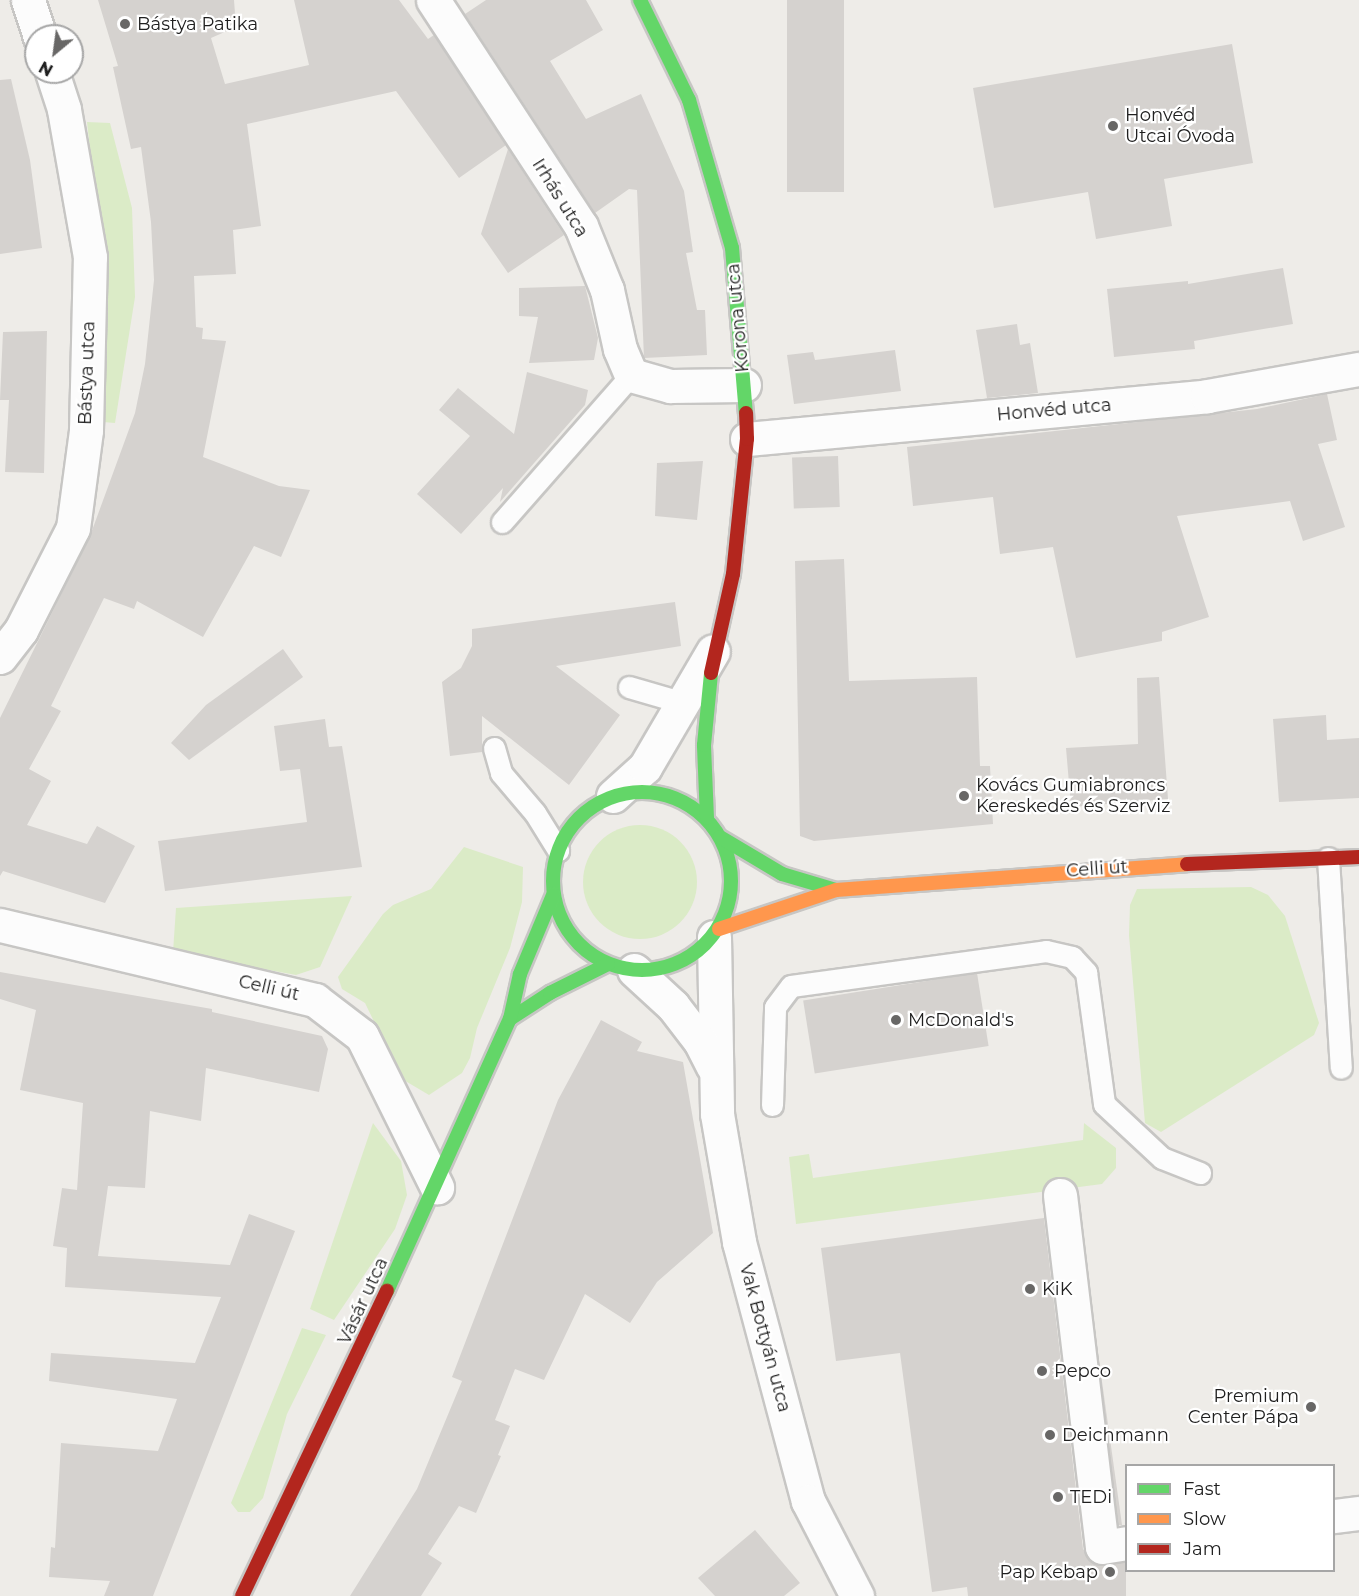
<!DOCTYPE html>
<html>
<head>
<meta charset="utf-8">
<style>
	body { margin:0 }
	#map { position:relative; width:1359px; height:1596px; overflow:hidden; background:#eeece8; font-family:Montserrat,sans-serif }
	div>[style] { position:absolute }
	.grass>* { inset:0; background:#dbebc7 }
	.round { border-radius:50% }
	.building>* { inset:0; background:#d5d2cf; transform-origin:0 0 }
	.roads { filter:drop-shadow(2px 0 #c7c6c4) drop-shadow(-2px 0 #c7c6c4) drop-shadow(0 2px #c7c6c4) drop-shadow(0 -2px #c7c6c4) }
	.lane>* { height:21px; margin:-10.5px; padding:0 10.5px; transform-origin:10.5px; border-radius:10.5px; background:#fcfcfc }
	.street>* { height:33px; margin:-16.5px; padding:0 16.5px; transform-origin:16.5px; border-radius:16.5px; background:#fcfcfc }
	.fast>* { height:14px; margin:-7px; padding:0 7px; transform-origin:7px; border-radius:7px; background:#63d668 }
	.fast>.ring { margin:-7px; padding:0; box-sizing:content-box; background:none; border:14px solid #63d668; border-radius:50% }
	.slow>* { height:14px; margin:-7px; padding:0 7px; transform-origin:7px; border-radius:7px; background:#ff974d }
	.jam>* { height:14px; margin:-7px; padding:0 7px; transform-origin:7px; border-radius:7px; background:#b3261e }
	.dots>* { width:16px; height:16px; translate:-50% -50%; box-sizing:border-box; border:3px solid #fff; border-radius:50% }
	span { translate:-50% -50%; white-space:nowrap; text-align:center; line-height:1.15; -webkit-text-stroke:4.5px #fff; paint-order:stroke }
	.poi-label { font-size:18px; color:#202020 }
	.left { translate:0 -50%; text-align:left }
	.right { translate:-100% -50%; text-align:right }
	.street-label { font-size:18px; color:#202020 }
	.legend { position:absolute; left:1125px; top:1464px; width:210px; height:108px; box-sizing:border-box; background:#fff; border:2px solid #a6a6a6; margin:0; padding:8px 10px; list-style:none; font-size:18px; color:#202020 }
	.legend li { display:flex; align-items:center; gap:12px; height:30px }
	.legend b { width:30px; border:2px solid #a6a6a6 }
	.north { position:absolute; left:24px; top:24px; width:60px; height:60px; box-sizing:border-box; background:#fff; border:2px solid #a6a6a6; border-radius:50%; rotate:209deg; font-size:16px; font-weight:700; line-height:24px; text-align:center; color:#202020 }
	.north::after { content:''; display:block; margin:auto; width:21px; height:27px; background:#686766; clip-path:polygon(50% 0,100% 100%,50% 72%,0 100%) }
</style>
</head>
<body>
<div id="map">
	<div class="grass">
		<i style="clip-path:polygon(87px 122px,110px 123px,132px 208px,135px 297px,115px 423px,103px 422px,100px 239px)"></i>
		<i class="round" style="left:583px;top:825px;width:114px;height:114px"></i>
		<i style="clip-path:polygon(464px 847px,523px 867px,522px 902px,510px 948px,477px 1028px,470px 1058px,462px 1073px,429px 1095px,402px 1079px,365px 1003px,342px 989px,338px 977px,383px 914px,393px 905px,431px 889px)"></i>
		<i style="clip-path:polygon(1251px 887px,1268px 895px,1285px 916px,1319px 1023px,1314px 1035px,1161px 1132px,1145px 1123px,1129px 935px,1130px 905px,1137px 889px)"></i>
		<i style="clip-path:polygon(352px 896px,320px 967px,296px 975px,173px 952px,176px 908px)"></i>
		<i style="clip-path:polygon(373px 1123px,401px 1161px,407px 1195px,395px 1229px,334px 1320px,310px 1309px)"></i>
		<i style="clip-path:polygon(1084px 1123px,1116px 1148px,1116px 1168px,1102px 1184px,796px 1224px,789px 1157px,809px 1154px,813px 1178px,1083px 1140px)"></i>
		<i style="clip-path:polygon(302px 1328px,326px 1335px,287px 1414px,263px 1498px,250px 1512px,238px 1512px,231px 1503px)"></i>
	</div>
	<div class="building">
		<i style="clip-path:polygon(98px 0,234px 0,236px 27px,211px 38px,225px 84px,309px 65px,294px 0,399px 0,428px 39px,434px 35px,506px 145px,459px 178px,396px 91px,247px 124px,261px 226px,233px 230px,236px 274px,194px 276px,196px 327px,203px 328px,202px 339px,226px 341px,203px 457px,279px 486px,310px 490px,281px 557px,254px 546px,203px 637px,137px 601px,134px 609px,104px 598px,51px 706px,61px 711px,29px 769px,51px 781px,27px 825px,87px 844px,97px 826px,135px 846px,105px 903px,3px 871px,0 876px,0 718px,90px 536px,135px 413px,145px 364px,154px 280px,151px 222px,141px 147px,131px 149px,113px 67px,118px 66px)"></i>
		<i style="clip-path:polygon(486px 0,586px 0,603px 30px,550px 61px,586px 119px,641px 94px,684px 191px,693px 252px,686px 253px,697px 310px,705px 310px,707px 355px,644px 358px,637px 190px,629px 189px,595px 213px,465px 14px)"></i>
		<i style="left:787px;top:0;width:57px;height:192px"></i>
		<i style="clip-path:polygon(1232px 44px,1253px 163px,1164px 179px,1172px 226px,1096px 239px,1088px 192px,994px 208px,973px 88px)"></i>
		<i style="clip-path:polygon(11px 79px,30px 160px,42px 248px,0 254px,0 80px)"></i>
		<i style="clip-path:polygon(508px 149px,564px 235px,508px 273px,481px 234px)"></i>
		<i style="clip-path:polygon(1283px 268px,1293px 324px,1194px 341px,1195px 349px,1114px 357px,1107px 289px,1188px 281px,1188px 284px)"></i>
		<i style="clip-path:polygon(585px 286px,598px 338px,594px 360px,529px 363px,538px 317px,519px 316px,519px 288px)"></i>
		<i style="clip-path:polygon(1017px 324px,1020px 345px,1030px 343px,1038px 393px,987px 398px,976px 330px)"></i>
		<i style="clip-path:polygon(47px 331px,44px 473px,5px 472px,9px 400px,0 400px,3px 332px)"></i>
		<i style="clip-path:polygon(895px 350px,901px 391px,794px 404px,787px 355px,813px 352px,815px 360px)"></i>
		<i style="clip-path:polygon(527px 372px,588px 390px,585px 405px,500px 502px,503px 488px,461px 534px,417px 494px,470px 436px,439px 410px,458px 388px,514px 434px)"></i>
		<i style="clip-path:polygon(1327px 394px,1337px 440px,1318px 444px,1345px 527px,1303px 541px,1290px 501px,1177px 516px,1209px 617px,1162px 632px,1162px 641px,1076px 658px,1053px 547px,1000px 554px,993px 497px,913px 506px,907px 447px,1257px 409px)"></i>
		<i style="left:838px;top:456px;width:51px;height:46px;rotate:88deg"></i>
		<i style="clip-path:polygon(703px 461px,697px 520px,655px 516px,657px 463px)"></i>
		<i style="clip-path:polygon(844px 559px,849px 681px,977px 677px,980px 766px,990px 766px,993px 824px,814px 841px,800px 836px,795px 561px)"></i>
		<i style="clip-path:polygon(675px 602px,681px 646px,556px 666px,620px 715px,569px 785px,482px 716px,482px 752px,450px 756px,442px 682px,461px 668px,472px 646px,472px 629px)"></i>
		<i style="clip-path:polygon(283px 649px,303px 677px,189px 760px,171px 743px,206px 705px)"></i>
		<i style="clip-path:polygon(1159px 677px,1168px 799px,1071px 807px,1066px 748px,1138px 744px,1137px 678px)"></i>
		<i style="clip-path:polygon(1326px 715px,1327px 740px,1359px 738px,1359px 798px,1279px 802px,1273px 719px)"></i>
		<i style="clip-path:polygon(325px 719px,329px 747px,342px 746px,362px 867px,165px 891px,158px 841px,307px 822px,300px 769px,280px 771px,274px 726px)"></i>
		<i style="clip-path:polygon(0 972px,212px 1009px,212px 1012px,322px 1036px,328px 1049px,319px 1092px,206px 1068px,201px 1121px,150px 1111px,145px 1188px,108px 1186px,98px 1256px,230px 1265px,249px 1214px,295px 1231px,153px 1596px,104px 1596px,110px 1581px,49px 1577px,51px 1547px,55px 1548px,61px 1443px,158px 1451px,177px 1399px,49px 1381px,51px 1353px,195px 1363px,221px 1297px,65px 1287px,67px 1248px,53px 1246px,62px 1188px,77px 1190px,83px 1103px,20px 1090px,36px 1010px,0 999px)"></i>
		<i style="left:977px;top:973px;width:74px;height:176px;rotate:81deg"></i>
		<i style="clip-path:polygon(601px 1020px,642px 1042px,637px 1051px,683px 1062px,713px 1233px,657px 1282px,630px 1323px,585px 1294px,544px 1380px,515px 1369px,495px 1420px,510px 1426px,498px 1455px,501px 1456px,476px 1513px,459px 1506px,428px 1554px,442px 1563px,421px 1596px,350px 1596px,417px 1489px,462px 1381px,452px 1377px,558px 1100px)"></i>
		<i style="clip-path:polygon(1044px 1218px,1083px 1549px,1096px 1565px,1126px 1562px,1126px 1596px,968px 1596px,967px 1587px,932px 1592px,900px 1353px,836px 1361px,821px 1248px)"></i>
		<i style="clip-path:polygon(1094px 1324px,1122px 1525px,1118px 1525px)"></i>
		<i style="clip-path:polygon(755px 1530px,800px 1583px,784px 1596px,715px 1596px,698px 1578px)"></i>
	</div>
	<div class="roads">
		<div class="lane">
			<i style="left:502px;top:522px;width:196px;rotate:-48.7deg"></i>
			<i style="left:629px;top:687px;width:57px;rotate:16.2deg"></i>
			<i style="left:494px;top:748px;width:26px;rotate:74deg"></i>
			<i style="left:501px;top:773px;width:52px;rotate:49.6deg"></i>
			<i style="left:535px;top:813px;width:44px;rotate:58.1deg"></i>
			<i style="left:1328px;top:858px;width:210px;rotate:86.5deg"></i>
			<i style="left:772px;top:1105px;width:98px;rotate:-88.2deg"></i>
			<i style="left:775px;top:1007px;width:26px;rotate:-53deg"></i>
			<i style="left:791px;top:986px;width:257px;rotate:-7.8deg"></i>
			<i style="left:1046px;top:951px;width:27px;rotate:13deg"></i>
			<i style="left:1072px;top:957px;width:21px;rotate:47deg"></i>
			<i style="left:1086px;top:972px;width:133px;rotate:82.2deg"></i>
			<i style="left:1104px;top:1104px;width:79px;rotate:43deg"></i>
			<i style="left:1162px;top:1158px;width:41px;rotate:21.5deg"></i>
		</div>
		<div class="street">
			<i style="left:28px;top:0;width:38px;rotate:72deg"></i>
			<i style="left:433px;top:0;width:270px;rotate:56.8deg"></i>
			<i style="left:581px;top:226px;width:69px;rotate:67.9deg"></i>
			<i style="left:607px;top:290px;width:60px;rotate:77.6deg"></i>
			<i style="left:620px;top:349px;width:28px;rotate:67deg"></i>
			<i style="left:631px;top:375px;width:41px;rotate:15.8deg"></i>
			<i style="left:670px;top:386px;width:74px;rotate:-0.8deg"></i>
			<i style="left:747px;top:439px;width:462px;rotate:-5.3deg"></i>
			<i style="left:1207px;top:396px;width:154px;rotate:-10.1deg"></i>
			<i style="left:0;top:657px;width:34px;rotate:-52deg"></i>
			<i style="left:21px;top:630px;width:114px;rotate:-63deg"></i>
			<i style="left:73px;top:528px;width:99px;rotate:-82.4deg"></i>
			<i style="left:86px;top:430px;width:173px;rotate:-88.7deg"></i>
			<i style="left:90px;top:257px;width:150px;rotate:-100deg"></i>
			<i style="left:64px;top:109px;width:39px;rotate:-108deg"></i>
			<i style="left:613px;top:796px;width:43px;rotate:-42.2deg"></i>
			<i style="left:645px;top:767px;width:134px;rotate:-59.6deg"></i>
			<i style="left:0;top:925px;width:324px;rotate:13.4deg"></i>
			<i style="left:315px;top:1000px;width:59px;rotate:37.5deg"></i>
			<i style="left:362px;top:1036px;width:169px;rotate:63.6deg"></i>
			<i style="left:714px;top:937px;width:177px;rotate:89deg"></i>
			<i style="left:717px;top:1114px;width:130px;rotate:80.2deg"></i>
			<i style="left:739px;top:1242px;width:268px;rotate:75.1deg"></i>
			<i style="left:808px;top:1501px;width:107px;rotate:62.7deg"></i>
			<i style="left:634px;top:970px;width:53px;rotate:42.7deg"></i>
			<i style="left:673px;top:1006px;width:44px;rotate:52.4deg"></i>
			<i style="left:700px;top:1041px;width:28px;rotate:63deg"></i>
			<i style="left:1060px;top:1195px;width:354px;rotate:83.2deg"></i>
			<i style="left:1102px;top:1547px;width:24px;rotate:-9deg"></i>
			<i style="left:1334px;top:1516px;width:25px;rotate:-7deg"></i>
		</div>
		<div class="fast">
			<i style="left:640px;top:0;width:111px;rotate:63.9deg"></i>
			<i style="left:689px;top:100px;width:154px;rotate:73.8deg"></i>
			<i style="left:732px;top:248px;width:166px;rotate:85.2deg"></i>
			<i class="ring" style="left:553px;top:792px;width:164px;height:164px"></i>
			<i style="left:707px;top:818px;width:73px;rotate:-92.4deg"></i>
			<i style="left:704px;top:745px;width:72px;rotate:-84.4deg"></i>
			<i style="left:720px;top:837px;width:72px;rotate:30.8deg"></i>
			<i style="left:782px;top:874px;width:56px;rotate:16.5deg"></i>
			<i style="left:510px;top:1019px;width:48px;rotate:-33deg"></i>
			<i style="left:550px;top:993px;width:65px;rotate:-26.6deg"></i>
			<i style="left:387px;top:1291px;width:299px;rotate:-65.7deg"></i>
			<i style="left:510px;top:1019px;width:46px;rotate:-77.5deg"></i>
			<i style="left:520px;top:974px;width:86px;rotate:-67.3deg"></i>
		</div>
		<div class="slow">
			<i style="left:719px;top:929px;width:123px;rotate:-18.4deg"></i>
			<i style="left:836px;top:890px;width:352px;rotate:-4.2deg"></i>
		</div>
		<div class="jam">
			<i style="left:711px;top:673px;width:101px;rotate:-77.5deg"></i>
			<i style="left:733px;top:574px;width:136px;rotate:-84.1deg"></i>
			<i style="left:747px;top:439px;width:26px;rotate:-92deg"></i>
			<i style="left:1187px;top:864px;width:172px;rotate:-2.3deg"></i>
			<i style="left:242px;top:1596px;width:338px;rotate:-64.6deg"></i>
		</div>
	</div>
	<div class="dots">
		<i style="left:125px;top:24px;background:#686766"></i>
		<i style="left:1113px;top:126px;background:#686766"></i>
		<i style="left:964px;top:796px;background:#686766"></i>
		<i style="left:896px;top:1020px;background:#686766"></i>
		<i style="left:1030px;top:1289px;background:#686766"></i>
		<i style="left:1042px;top:1371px;background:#686766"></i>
		<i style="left:1311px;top:1407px;background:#686766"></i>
		<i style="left:1050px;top:1435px;background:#686766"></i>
		<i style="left:1058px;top:1497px;background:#686766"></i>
		<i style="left:1110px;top:1572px;background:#686766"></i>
	</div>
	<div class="poi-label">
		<span class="left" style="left:137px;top:24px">Bástya Patika</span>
		<span class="left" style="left:1125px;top:126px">Honvéd<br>Utcai Óvoda</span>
		<span class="left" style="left:976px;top:796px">Kovács Gumiabroncs<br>Kereskedés és Szerviz</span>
		<span class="left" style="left:908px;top:1020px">McDonald's</span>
		<span class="left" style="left:1042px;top:1289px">KiK</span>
		<span class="left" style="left:1054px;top:1371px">Pepco</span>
		<span class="right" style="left:1299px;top:1407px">Premium<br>Center Pápa</span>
		<span class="left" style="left:1062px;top:1435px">Deichmann</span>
		<span class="left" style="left:1070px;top:1497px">TEDi</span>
		<span class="right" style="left:1098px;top:1572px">Pap Kebap</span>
	</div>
	<div class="street-label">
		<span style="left:560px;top:198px;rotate:58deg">Irhás utca</span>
		<span style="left:738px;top:318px;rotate:-95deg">Korona utca</span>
		<span style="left:87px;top:373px;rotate:-88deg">Bástya utca</span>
		<span style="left:1054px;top:410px;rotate:-5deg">Honvéd utca</span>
		<span style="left:1097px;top:869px;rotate:-4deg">Celli út</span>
		<span style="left:269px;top:988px;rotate:13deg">Celli út</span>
		<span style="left:363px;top:1301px;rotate:-65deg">Vásár utca</span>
		<span style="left:765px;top:1338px;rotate:75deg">Vak Bottyán utca</span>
	</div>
	<ul class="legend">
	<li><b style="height:8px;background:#63d668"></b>Fast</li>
	<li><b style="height:8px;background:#ff974d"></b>Slow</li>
	<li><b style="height:8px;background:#b3261e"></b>Jam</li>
	</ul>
	<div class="north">N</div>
</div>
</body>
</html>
